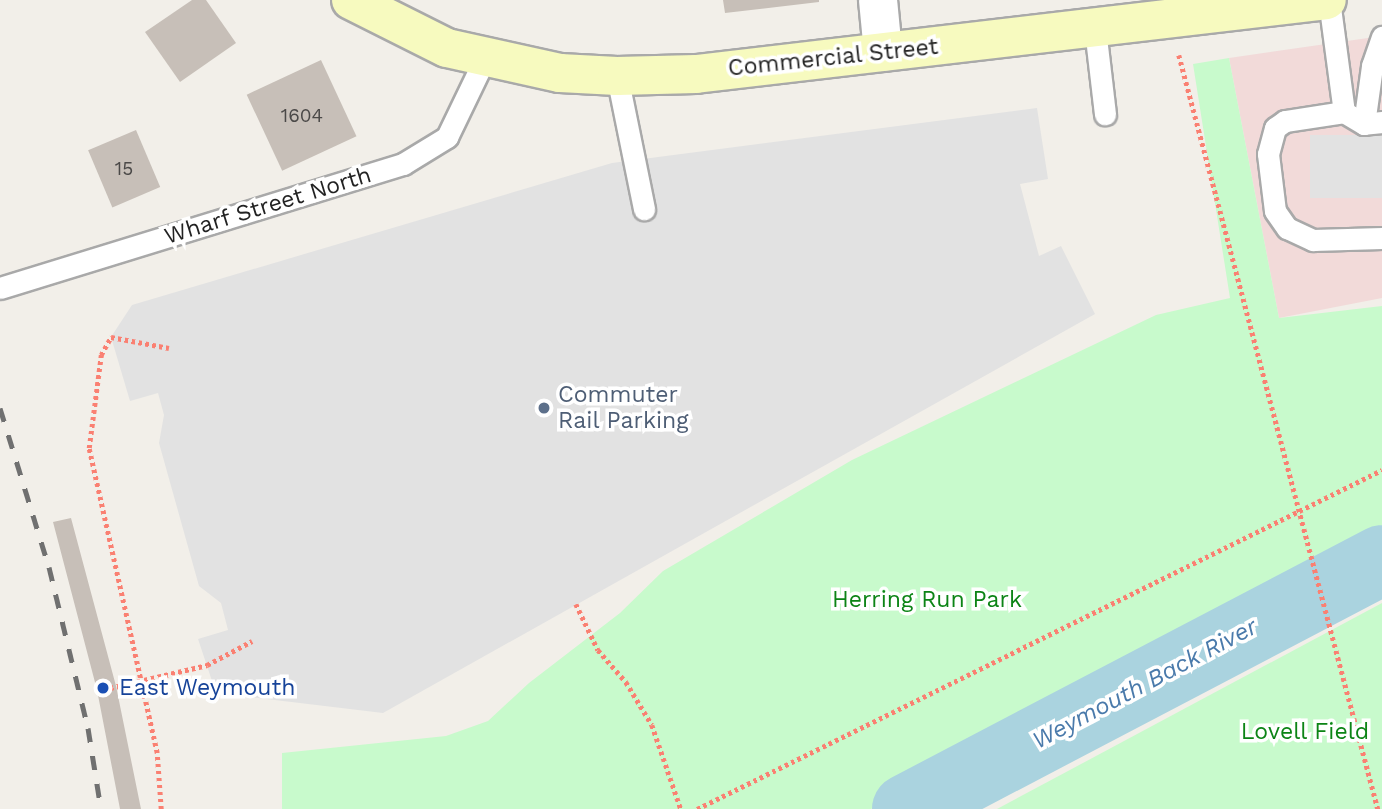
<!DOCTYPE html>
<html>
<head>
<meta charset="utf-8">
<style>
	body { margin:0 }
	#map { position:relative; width:1382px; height:809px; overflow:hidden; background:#f2efe9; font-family:"Work Sans",sans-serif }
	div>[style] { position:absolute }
	.commercial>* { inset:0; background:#f2dad9 }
	.park>* { inset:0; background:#c8facc }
	.parking>* { inset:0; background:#e2e2e2; transform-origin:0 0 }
	.river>* { height:70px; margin:-35px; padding:0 35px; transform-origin:35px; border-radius:35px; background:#aad3df }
	.building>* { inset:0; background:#c7bfb8; transform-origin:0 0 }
	.path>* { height:4.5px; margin-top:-2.25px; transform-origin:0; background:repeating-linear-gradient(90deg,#fa8072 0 3.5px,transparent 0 7px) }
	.roads { filter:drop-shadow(2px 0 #a9a9a9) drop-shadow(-2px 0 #a9a9a9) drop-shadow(0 2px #a9a9a9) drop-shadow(0 -2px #a9a9a9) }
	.lane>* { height:21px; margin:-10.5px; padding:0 10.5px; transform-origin:10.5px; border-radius:10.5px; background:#fff }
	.street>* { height:38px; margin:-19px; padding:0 19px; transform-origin:19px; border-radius:19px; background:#fff }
	.secondary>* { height:38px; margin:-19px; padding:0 19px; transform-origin:19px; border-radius:19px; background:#f7fabf }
	.rail>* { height:5px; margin-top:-2.5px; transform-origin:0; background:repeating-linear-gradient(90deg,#707070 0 14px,transparent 0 28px) }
	.dots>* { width:19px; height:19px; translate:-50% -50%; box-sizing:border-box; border:4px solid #fff; border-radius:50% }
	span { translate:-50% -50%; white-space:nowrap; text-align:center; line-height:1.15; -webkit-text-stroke:7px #fff; paint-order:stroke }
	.number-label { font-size:19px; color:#4b4948 }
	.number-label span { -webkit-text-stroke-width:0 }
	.street-label { font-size:23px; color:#222 }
	.service-label { font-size:23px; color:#4e5e75 }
	.left { translate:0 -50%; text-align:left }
	.park-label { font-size:23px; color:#0c8416 }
	.transit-label { font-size:23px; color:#164399 }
	.water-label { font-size:24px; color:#4a7aab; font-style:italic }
</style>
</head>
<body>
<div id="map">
	<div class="commercial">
		<i style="clip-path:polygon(1382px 36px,1382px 298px,1279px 318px,1229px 58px)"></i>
	</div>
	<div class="park">
		<i style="clip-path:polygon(1229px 58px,1279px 318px,1382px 306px,1382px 539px,871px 809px,282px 809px,282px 753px,446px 736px,488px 721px,529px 683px,620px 613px,663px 571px,852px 460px,1156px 315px,1230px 298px,1193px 64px)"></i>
		<i style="clip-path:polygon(1382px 603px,1382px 809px,997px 809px)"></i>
	</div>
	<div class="parking">
		<i style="clip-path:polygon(1037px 108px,1048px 179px,1020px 184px,1039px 256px,1061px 246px,1095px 314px,383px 713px,216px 693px,198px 639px,228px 630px,221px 603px,199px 586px,159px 443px,164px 415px,158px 393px,130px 401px,111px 337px,132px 305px,612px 163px)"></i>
		<i style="left:1382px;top:135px;width:63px;height:72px;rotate:90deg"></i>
	</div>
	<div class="river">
		<i style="left:907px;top:809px;width:536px;rotate:-27.66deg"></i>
	</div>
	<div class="building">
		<i style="clip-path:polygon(192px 0,206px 0,236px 43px,180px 82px,145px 32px)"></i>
		<i style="clip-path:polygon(723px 0,819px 0,819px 2px,725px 13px)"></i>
		<i style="left:321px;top:60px;width:84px;height:82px;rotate:65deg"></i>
		<i style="left:136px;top:130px;width:62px;height:52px;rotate:67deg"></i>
		<i style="clip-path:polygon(71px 518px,116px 686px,141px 809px,120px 809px,97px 690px,53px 522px)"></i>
	</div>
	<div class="path">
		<i style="left:1179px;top:55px;width:780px;rotate:75.22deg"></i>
		<i style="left:576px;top:604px;width:51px;rotate:64.4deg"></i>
		<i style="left:598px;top:650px;width:43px;rotate:48.8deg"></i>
		<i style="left:626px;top:682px;width:50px;rotate:58.8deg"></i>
		<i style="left:652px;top:725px;width:89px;rotate:71deg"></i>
		<i style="left:110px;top:688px;width:100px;rotate:-13.3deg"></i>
		<i style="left:207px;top:665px;width:51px;rotate:-28.1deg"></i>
		<i style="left:161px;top:809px;width:56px;rotate:-94.1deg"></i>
		<i style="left:157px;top:753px;width:312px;rotate:-102.6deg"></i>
		<i style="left:89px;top:448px;width:94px;rotate:-82.6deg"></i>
		<i style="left:101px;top:355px;width:21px;rotate:-61deg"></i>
		<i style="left:111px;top:337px;width:59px;rotate:10.7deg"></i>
		<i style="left:697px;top:809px;width:764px;rotate:-26.33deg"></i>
	</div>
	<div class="roads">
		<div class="lane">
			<i style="left:1329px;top:0;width:113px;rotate:82.4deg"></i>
			<i style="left:1095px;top:29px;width:86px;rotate:83.3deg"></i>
			<i style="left:617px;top:76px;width:136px;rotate:78.5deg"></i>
			<i style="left:1382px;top:122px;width:18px;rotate:174deg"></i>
			<i style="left:1364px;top:124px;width:23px;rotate:-149deg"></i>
			<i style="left:1344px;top:112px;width:60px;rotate:171.3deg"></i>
			<i style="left:1285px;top:121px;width:12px;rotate:145deg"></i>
			<i style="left:1275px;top:128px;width:27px;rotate:105deg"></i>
			<i style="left:1268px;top:154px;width:57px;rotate:83deg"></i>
			<i style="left:1275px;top:211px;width:21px;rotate:55deg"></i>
			<i style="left:1287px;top:228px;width:29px;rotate:25deg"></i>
			<i style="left:1313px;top:240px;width:69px;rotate:-1.7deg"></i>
			<i style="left:1364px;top:124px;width:59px;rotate:-82.1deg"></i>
			<i style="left:1372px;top:66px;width:31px;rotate:-71deg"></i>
			<i style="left:0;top:288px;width:422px;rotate:-17.1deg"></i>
			<i style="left:403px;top:164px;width:52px;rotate:-31.5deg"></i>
			<i style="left:447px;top:137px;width:88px;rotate:-64.3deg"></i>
		</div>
		<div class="street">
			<i style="left:878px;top:0;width:52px;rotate:84.5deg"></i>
		</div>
		<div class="secondary">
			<i style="left:351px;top:0;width:107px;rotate:26.6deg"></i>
			<i style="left:447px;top:48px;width:116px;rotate:12.5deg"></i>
			<i style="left:560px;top:73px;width:57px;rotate:3deg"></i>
			<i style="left:617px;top:76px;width:79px;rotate:-1.5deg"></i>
			<i style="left:696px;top:74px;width:635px;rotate:-6.69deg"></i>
		</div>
	</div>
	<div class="rail">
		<i style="left:0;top:408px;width:166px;rotate:72.9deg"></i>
		<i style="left:49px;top:567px;width:166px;rotate:76.4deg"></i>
		<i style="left:88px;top:728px;width:82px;rotate:80.9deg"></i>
	</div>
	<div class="dots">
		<i style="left:544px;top:408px;background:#5c6f8a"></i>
		<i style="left:103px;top:688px;background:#1a4fb4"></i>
	</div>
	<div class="number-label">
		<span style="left:302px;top:116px">1604</span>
		<span style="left:124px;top:169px">15</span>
	</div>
	<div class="street-label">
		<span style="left:833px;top:58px;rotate:-6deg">Commercial Street</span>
		<span style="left:268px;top:206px;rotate:-17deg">Wharf Street North</span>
	</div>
	<div class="service-label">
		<span class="left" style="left:558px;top:408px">Commuter<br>Rail Parking</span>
	</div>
	<div class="park-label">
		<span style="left:927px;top:600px">Herring Run Park</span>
		<span style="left:1305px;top:732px">Lovell Field</span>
	</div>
	<div class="transit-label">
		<span class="left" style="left:119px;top:688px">East Weymouth</span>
	</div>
	<div class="water-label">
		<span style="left:1145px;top:684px;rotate:-28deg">Weymouth Back River</span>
	</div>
</div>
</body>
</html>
